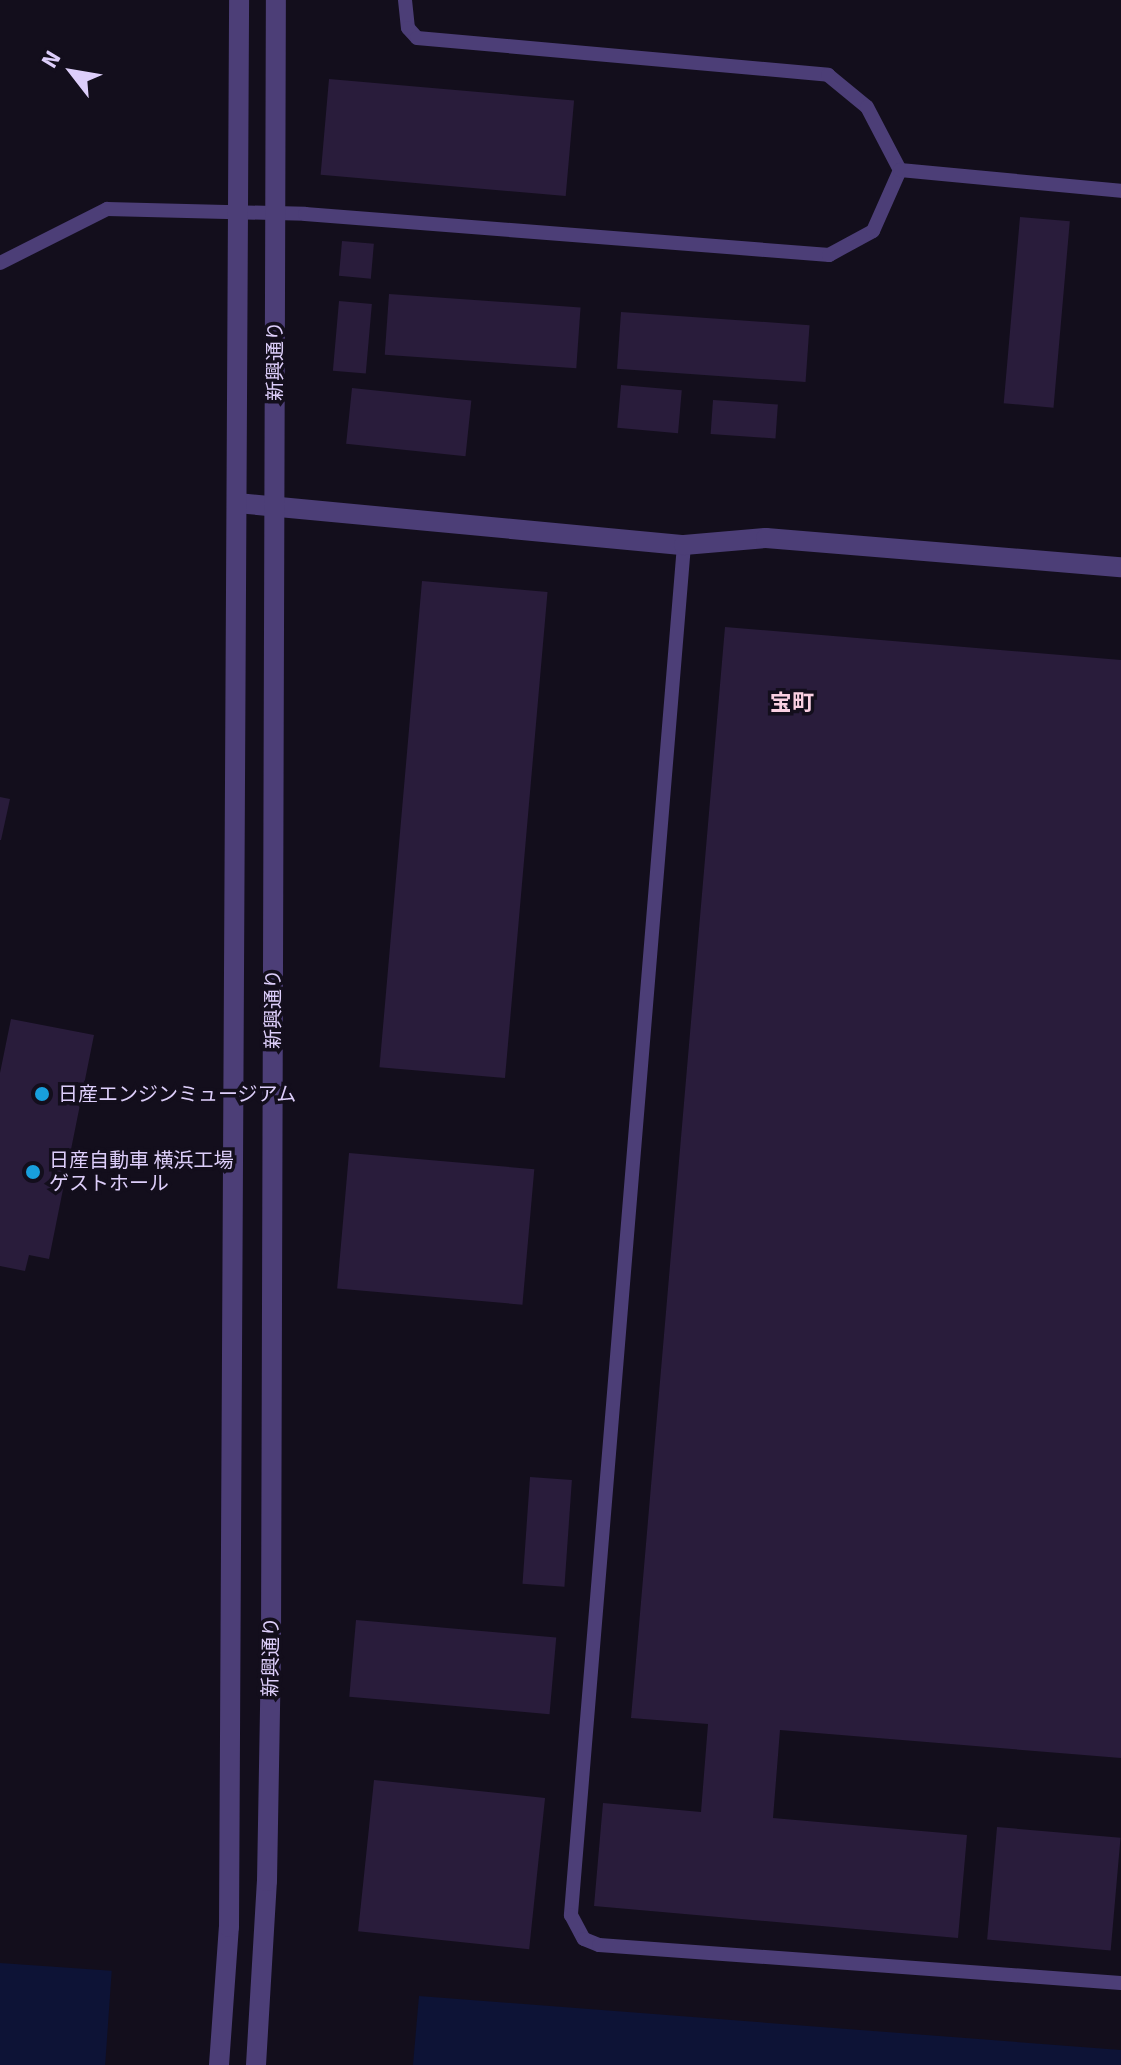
<!DOCTYPE html>
<html>
<head>
<meta charset="utf-8">
<style>
	body { margin:0 }
	#map { position:relative; width:1121px; height:2065px; overflow:hidden; background:#130e1c; font-family:Signika,"Noto Sans JP",sans-serif }
	div>[style] { position:absolute }
	.water>* { inset:0; background:#0d1336; transform-origin:0 0 }
	.building>* { inset:0; background:#291c3b; transform-origin:0 0 }
	.service>* { height:14px; margin:-7px; padding:0 7px; transform-origin:7px; border-radius:7px; background:#4c3e77 }
	.minor>* { height:20px; margin:-10px; padding:0 10px; transform-origin:10px; border-radius:10px; background:#4c3e77 }
	.tertiary>* { height:20px; margin:-10px; padding:0 10px; transform-origin:10px; border-radius:10px; background:#4c3e77 }
	.dots>* { width:22px; height:22px; translate:-50% -50%; box-sizing:border-box; border:4px solid #130e1c; border-radius:50% }
	span { translate:-50% -50%; white-space:nowrap; text-align:center; line-height:1.15; -webkit-text-stroke:7px #130e1c; paint-order:stroke }
	.street-label { font-size:20px; color:#ddcefa }
	.poi-label { font-size:20px; color:#ddcefa }
	.left { translate:0 -50%; text-align:left }
	.neighbourhood-label { font-size:22px; color:#fad0e2; font-weight:700 }
	.north { position:absolute; left:32px; top:32px; width:80px; height:80px; -webkit-text-stroke:6px #130e1c; paint-order:stroke; rotate:301deg; font-size:22px; font-weight:700; line-height:32px; text-align:center; color:#ddcefa }
	.north::after { content:''; display:block; margin:auto; width:28px; height:36px; background:#ddcefa; clip-path:polygon(50% 0,100% 100%,50% 72%,0 100%) }
</style>
</head>
<body>
<div id="map">
	<div class="water">
		<i style="left:0;top:1963px;width:112px;height:102px;rotate:4deg"></i>
		<i style="clip-path:polygon(419px 1996px,1121px 2050px,1121px 2065px,413px 2065px)"></i>
	</div>
	<div class="building">
		<i style="left:329px;top:79px;width:246px;height:96px;rotate:5deg"></i>
		<i style="left:1020px;top:217px;width:50px;height:187px;rotate:5deg"></i>
		<i style="left:342px;top:241px;width:32px;height:35px;rotate:5deg"></i>
		<i style="left:389px;top:294px;width:192px;height:61px;rotate:4deg"></i>
		<i style="left:339px;top:301px;width:33px;height:70px;rotate:5deg"></i>
		<i style="left:621px;top:312px;width:189px;height:57px;rotate:4deg"></i>
		<i style="left:621px;top:385px;width:61px;height:43px;rotate:5deg"></i>
		<i style="left:352px;top:388px;width:120px;height:56px;rotate:6deg"></i>
		<i style="left:713px;top:400px;width:65px;height:34px;rotate:4deg"></i>
		<i style="left:422px;top:581px;width:126px;height:488px;rotate:5deg"></i>
		<i style="clip-path:polygon(725px 627px,1121px 660px,1121px 1758px,780px 1730px,773px 1818px,967px 1835px,958px 1938px,594px 1906px,603px 1803px,701px 1812px,708px 1724px,631px 1718px)"></i>
		<i style="clip-path:polygon(0 797px,10px 799px,1px 840px,0 840px)"></i>
		<i style="clip-path:polygon(11px 1019px,94px 1035px,49px 1259px,29px 1255px,25px 1271px,0 1266px,0 1073px)"></i>
		<i style="left:349px;top:1153px;width:186px;height:136px;rotate:5deg"></i>
		<i style="left:530px;top:1477px;width:42px;height:107px;rotate:4deg"></i>
		<i style="left:356px;top:1620px;width:201px;height:77px;rotate:5deg"></i>
		<i style="left:374px;top:1780px;width:172px;height:152px;rotate:6deg"></i>
		<i style="left:997px;top:1827px;width:124px;height:113px;rotate:5deg"></i>
	</div>
	<div class="service">
		<i style="left:405px;top:0;width:28px;rotate:84deg"></i>
		<i style="left:408px;top:28px;width:13px;rotate:48deg"></i>
		<i style="left:417px;top:38px;width:413px;rotate:5.1deg"></i>
		<i style="left:828px;top:75px;width:50px;rotate:39.4deg"></i>
		<i style="left:867px;top:107px;width:71px;rotate:62.4deg"></i>
		<i style="left:0;top:263px;width:120px;rotate:-26.8deg"></i>
		<i style="left:107px;top:209px;width:198px;rotate:1.4deg"></i>
		<i style="left:305px;top:214px;width:526px;rotate:4.47deg"></i>
		<i style="left:829px;top:255px;width:50px;rotate:-28.6deg"></i>
		<i style="left:873px;top:231px;width:67px;rotate:-66.1deg"></i>
		<i style="left:900px;top:170px;width:222px;rotate:5.4deg"></i>
		<i style="left:684px;top:545px;width:1375px;rotate:94.72deg"></i>
		<i style="left:571px;top:1915px;width:27px;rotate:62deg"></i>
		<i style="left:584px;top:1939px;width:16px;rotate:22deg"></i>
		<i style="left:599px;top:1945px;width:523px;rotate:4.16deg"></i>
	</div>
	<div class="minor">
		<i style="left:237px;top:503px;width:449px;rotate:5.4deg"></i>
		<i style="left:684px;top:545px;width:82px;rotate:-4.9deg"></i>
		<i style="left:766px;top:538px;width:356px;rotate:4.7deg"></i>
	</div>
	<div class="tertiary">
		<i style="left:219px;top:2065px;width:138px;rotate:-85.9deg"></i>
		<i style="left:229px;top:1927px;width:1927px;rotate:-89.7deg"></i>
		<i style="left:256px;top:2065px;width:184px;rotate:-86.6deg"></i>
		<i style="left:267px;top:1881px;width:239px;rotate:-89deg"></i>
		<i style="left:271px;top:1642px;width:1642px;rotate:-89.83deg"></i>
	</div>
	<div class="dots">
		<i style="left:42px;top:1094px;background:#189fdd"></i>
		<i style="left:33px;top:1172px;background:#189fdd"></i>
	</div>
	<div class="street-label">
		<span style="left:275px;top:361px;rotate:-90deg">新興通り</span>
		<span style="left:273px;top:1009px;rotate:-90deg">新興通り</span>
		<span style="left:271px;top:1657px;rotate:-89deg">新興通り</span>
	</div>
	<div class="poi-label">
		<span class="left" style="left:58px;top:1094px">日産エンジンミュージアム</span>
		<span class="left" style="left:49px;top:1172px">日産自動車 横浜工場<br>ゲストホール</span>
	</div>
	<div class="neighbourhood-label">
		<span style="left:792px;top:703px">宝町</span>
	</div>
	<div class="north">N</div>
</div>
</body>
</html>
